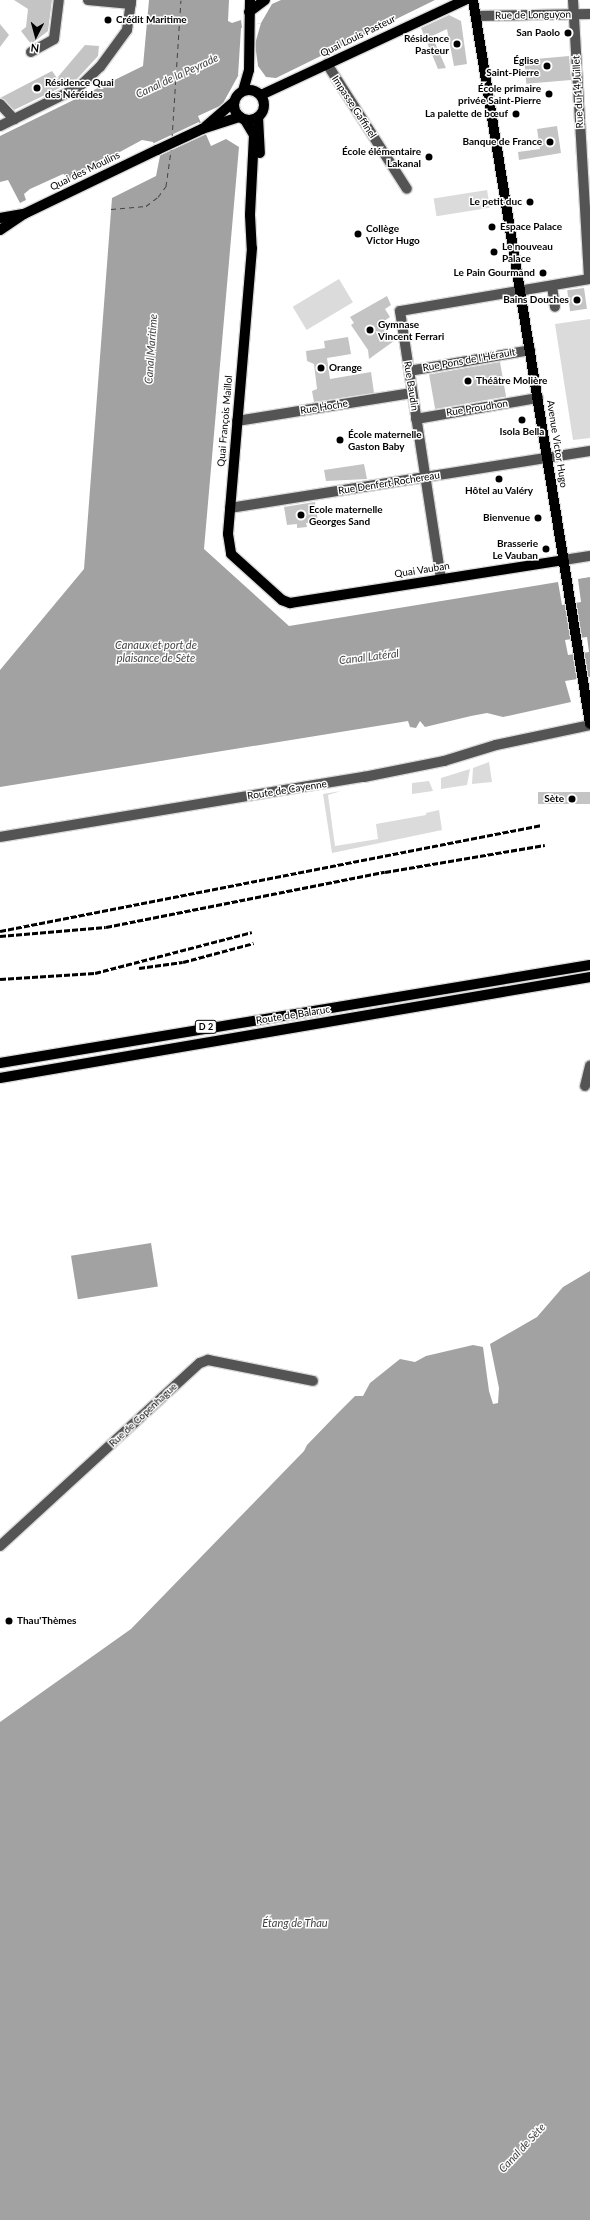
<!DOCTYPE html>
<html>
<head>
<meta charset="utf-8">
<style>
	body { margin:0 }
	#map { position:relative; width:590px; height:2220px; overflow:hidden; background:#fff; font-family:Lato,sans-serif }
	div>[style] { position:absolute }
	.green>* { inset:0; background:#dbdbdb; transform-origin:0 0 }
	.water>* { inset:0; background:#a2a2a2; transform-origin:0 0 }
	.pier>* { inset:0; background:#fff; transform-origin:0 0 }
	.ferry>* { height:1px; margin-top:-0.5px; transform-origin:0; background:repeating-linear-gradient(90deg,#434343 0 5px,transparent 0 9px) }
	.building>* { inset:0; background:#c4c4c4; transform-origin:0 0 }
	.roads { filter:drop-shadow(1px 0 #dbdbdb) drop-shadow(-1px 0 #dbdbdb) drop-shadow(0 1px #dbdbdb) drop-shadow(0 -1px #dbdbdb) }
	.minor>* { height:10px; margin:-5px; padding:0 5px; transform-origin:5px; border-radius:5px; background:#545454 }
	.major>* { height:10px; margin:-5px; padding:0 5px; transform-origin:5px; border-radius:5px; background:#000 }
	.major>.ring { margin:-5px; padding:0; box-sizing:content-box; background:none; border:10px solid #000; border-radius:50% }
	.rail>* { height:2.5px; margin-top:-1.25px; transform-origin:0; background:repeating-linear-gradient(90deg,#000 0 6px,transparent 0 8px) }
	.dots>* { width:11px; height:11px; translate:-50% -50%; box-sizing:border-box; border:2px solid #fff; border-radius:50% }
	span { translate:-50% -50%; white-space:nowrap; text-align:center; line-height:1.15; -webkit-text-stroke:3px #fff; paint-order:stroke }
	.shield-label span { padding:1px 3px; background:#fff; border:1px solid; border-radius:3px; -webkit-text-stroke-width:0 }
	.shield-label { font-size:9px; color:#000; font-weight:700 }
	.street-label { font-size:10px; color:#000 }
	.poi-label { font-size:10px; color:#000; font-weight:700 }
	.left { translate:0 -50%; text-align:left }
	.right { translate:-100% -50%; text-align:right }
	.water-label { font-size:11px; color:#434343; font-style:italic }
	.north { position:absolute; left:16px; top:16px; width:40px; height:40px; -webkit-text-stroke:3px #fff; paint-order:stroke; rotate:186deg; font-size:11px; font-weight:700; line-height:16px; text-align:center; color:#000 }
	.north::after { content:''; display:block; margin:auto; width:14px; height:18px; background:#000; clip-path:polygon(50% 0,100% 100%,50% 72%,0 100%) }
</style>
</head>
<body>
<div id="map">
	<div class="green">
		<i style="left:487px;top:190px;width:18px;height:54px;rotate:81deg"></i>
		<i style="left:339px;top:279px;width:27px;height:54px;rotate:59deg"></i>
		<i style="clip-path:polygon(590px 319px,590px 438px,573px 440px,555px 324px)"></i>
		<i style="clip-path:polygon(489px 762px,492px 782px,472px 784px,473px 768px)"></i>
		<i style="clip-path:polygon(470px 769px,467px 785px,441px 789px,441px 778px)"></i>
		<i style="clip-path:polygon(429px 781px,433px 791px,412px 794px,412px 783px)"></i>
		<i style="clip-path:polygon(341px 791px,328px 795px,335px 846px,378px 839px,376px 824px,426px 815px,426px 813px,439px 810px,442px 830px,332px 853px,323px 794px)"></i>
	</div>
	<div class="water">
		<i style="clip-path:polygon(evenodd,149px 0,229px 0,228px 21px,232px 23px,241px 20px,242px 28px,261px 23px,272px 4px,281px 0,435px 0,276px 78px,266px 77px,258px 66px,249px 70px,238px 76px,222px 105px,198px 116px,211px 146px,226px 139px,239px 147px,204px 549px,289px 626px,558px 582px,562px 605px,581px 602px,578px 579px,590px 577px,590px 677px,565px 681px,571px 702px,503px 717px,487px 713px,471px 716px,425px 727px,420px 721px,416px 728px,410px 727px,408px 721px,0 787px,0 670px,84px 569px,112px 198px,156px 176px,160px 156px,153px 142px,142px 140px,66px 181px,67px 176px,63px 174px,30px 189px,24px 194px,26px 200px,20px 203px,8px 180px,0 182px,0 136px,143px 66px,149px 0,587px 637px,589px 652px,568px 655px,565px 640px,587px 637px)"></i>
		<i style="left:151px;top:1243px;width:44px;height:81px;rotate:81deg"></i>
		<i style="clip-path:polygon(590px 1271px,590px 2220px,0 2220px,0 1722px,131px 1629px,304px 1451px,307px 1445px,337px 1414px,355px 1396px,363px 1396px,370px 1383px,400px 1359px,415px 1362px,426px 1356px,473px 1345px,483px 1347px,489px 1391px,493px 1404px,498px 1403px,499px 1388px,490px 1344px,537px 1317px,563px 1287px)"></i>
	</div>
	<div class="pier">
		<i style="clip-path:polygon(261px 23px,255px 44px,258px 66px,238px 76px,241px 28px)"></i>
		<i style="left:199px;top:122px;width:14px;height:50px;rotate:65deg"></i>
	</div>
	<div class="ferry">
		<i style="left:172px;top:138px;width:138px;rotate:-86.3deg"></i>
		<i style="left:111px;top:209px;width:35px;rotate:-5deg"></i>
		<i style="left:146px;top:206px;width:15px;rotate:-37deg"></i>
		<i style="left:158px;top:197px;width:14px;rotate:-54deg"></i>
		<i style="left:166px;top:186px;width:37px;rotate:-82deg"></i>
	</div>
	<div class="building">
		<i style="clip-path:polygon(14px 0,52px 0,48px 31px,31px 44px,21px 31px,26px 27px,28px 9px)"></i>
		<i style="clip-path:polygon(449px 15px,461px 21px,467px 64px,454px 66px,447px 29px,432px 36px,446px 68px,438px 69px,421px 28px)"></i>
		<i style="clip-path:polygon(0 24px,9px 35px,0 47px)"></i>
		<i style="clip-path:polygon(85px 45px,99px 46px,98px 56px,76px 80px,14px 110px,0 98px,52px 71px,57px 78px)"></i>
		<i style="left:569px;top:56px;width:24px;height:45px;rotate:85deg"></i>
		<i style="clip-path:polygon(557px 126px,561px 153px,519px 160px,518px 152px,540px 149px,537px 129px)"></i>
		<i style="left:584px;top:288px;width:21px;height:17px;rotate:82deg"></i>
		<i style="clip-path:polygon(387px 296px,391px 305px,385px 309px,390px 317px,381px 323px,394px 341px,369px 359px,368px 350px,351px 325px,354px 323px,350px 317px)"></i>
		<i style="clip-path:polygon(348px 337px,351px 354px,327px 358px,330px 379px,371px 372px,374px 393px,314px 402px,312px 391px,317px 389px,314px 364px,307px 361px,306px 351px,325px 348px,324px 341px)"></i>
		<i style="left:500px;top:362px;width:35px;height:72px;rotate:80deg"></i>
		<i style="clip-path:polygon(364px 464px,367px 479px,326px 481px,324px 470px)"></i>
		<i style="clip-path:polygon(315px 502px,318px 522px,306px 523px,307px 527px,297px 528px,297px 524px,287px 525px,284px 507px)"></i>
		<i style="left:590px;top:792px;width:12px;height:52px;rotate:90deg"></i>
	</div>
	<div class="roads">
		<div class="minor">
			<i style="left:88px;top:0;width:43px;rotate:5.3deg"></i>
			<i style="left:573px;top:0;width:279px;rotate:86.7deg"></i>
			<i style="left:476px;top:16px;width:114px;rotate:-1deg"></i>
			<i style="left:31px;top:52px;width:26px;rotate:-29deg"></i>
			<i style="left:54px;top:39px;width:39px;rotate:-83deg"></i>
			<i style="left:327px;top:64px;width:148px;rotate:57.4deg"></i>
			<i style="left:0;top:104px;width:21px;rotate:47deg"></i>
			<i style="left:0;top:126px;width:88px;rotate:-26.3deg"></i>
			<i style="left:79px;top:87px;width:29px;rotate:-44deg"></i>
			<i style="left:100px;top:67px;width:46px;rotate:-53.9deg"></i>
			<i style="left:127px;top:30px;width:30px;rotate:-82deg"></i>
			<i style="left:552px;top:286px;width:21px;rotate:82deg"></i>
			<i style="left:409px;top:371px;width:123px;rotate:-9.8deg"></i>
			<i style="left:416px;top:419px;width:124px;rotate:-9.8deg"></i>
			<i style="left:237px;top:421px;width:177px;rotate:-9.1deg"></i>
			<i style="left:230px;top:508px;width:364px;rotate:-9deg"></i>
			<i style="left:564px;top:560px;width:26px;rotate:-9deg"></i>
			<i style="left:441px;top:579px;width:271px;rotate:-98.7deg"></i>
			<i style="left:400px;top:311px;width:193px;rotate:-9.6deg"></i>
			<i style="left:0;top:837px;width:369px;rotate:-9.4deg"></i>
			<i style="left:364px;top:777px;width:82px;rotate:-11.3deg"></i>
			<i style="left:444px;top:761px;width:54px;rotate:-17.1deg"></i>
			<i style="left:496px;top:745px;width:96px;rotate:-12deg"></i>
			<i style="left:585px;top:1086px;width:21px;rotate:-76deg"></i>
			<i style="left:0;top:1546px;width:271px;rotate:-42.5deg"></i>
			<i style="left:200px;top:1363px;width:9px;rotate:-21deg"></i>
			<i style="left:208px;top:1360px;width:107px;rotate:11.3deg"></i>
		</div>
		<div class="major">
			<i style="left:473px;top:0;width:733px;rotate:80.82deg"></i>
			<i style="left:249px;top:12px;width:20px;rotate:-37deg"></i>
			<i class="ring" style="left:234px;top:90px;width:20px;height:20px"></i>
			<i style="left:243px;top:91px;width:22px;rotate:-74deg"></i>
			<i style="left:249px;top:70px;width:70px;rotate:-89.2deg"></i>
			<i style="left:261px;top:95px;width:225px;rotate:-25deg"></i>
			<i style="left:258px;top:117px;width:36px;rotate:87deg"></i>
			<i style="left:245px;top:120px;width:17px;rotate:59deg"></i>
			<i style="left:254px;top:135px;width:80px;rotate:92.9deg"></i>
			<i style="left:250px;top:215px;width:33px;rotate:87deg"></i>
			<i style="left:252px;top:248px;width:287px;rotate:94.8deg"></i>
			<i style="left:228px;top:534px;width:20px;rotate:81deg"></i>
			<i style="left:231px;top:554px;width:69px;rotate:42deg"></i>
			<i style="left:282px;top:600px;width:9px;rotate:21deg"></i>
			<i style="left:290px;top:603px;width:277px;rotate:-8.9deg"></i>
			<i style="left:206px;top:126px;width:37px;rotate:-41deg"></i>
			<i style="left:0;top:218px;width:22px;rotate:-10deg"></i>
			<i style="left:0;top:230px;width:29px;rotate:-34deg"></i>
			<i style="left:24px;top:214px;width:148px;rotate:-25.7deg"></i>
			<i style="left:157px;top:150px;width:50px;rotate:-25deg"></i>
			<i style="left:202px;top:129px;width:40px;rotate:-18deg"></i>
			<i style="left:0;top:1063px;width:598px;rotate:-9.43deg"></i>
			<i style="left:0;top:1078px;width:599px;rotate:-9.71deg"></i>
		</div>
	</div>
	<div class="rail">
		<i style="left:0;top:931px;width:552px;rotate:-11.07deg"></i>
		<i style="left:0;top:936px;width:106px;rotate:-4.9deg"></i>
		<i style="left:106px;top:927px;width:284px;rotate:-11.2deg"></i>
		<i style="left:385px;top:872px;width:162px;rotate:-9.6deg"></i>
		<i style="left:139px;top:968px;width:44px;rotate:-7.8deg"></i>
		<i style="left:183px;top:962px;width:73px;rotate:-15deg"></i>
		<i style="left:0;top:979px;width:95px;rotate:-3.6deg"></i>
		<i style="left:95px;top:973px;width:162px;rotate:-14.6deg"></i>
	</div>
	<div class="dots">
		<i style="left:108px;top:20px;background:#000"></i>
		<i style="left:568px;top:33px;background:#000"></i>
		<i style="left:457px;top:44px;background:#000"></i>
		<i style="left:547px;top:66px;background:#000"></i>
		<i style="left:37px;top:88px;background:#000"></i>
		<i style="left:549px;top:94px;background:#000"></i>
		<i style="left:516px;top:114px;background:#000"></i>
		<i style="left:550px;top:142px;background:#000"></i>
		<i style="left:429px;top:157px;background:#000"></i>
		<i style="left:530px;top:202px;background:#000"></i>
		<i style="left:492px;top:227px;background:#000"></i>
		<i style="left:358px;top:234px;background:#000"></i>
		<i style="left:494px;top:252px;background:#000"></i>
		<i style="left:543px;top:273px;background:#000"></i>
		<i style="left:577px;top:300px;background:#000"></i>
		<i style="left:370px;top:330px;background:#000"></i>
		<i style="left:321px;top:368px;background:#000"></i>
		<i style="left:468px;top:381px;background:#000"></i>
		<i style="left:522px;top:420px;background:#000"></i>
		<i style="left:340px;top:440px;background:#000"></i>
		<i style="left:499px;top:479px;background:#000"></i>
		<i style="left:301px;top:515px;background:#000"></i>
		<i style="left:538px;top:518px;background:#000"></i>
		<i style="left:546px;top:549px;background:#000"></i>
		<i style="left:572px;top:799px;background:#000"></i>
		<i style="left:9px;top:1621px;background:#000"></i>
	</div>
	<div class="shield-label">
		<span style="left:206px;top:1027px">D 2</span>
	</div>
	<div class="street-label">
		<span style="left:533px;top:15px;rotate:-1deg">Rue de Longuyon</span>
		<span style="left:358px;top:36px;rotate:-26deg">Quai Louis Pasteur</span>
		<span style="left:578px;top:92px;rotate:-93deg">Rue du 14 Juillet</span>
		<span style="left:354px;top:107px;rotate:57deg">Impasse Gaffinel</span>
		<span style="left:85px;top:171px;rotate:-26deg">Quai des Moulins</span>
		<span style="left:469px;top:360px;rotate:-10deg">Rue Pons de l'Hérault</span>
		<span style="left:411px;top:386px;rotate:81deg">Rue Baudin</span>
		<span style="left:324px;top:407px;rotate:-9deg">Rue Hoche</span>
		<span style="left:477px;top:408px;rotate:-9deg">Rue Proudhon</span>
		<span style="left:225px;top:421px;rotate:-85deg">Quai François Maillol</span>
		<span style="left:557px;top:444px;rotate:81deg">Avenue Victor Hugo</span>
		<span style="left:389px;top:483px;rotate:-9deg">Rue Denfert Rochereau</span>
		<span style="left:422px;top:570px;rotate:-9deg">Quai Vauban</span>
		<span style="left:287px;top:790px;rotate:-9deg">Route de Cayenne</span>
		<span style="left:293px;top:1015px;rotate:-9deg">Route de Balaruc</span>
		<span style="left:143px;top:1415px;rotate:-43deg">Rue de Copenhague</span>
	</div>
	<div class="poi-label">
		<span class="left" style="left:116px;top:20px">Crédit Maritime</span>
		<span class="right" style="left:560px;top:33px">San Paolo</span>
		<span class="right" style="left:449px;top:44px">Résidence<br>Pasteur</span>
		<span class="right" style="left:539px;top:66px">Église<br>Saint-Pierre</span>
		<span class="left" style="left:45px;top:88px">Résidence Quai<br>des Néréides</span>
		<span class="right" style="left:541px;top:94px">École primaire<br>privée Saint-Pierre</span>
		<span class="right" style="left:508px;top:114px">La palette de bœuf</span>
		<span class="right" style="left:542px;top:142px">Banque de France</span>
		<span class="right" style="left:421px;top:157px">École élémentaire<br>Lakanal</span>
		<span class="right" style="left:522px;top:202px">Le petit duc</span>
		<span class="left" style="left:500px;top:227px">Espace Palace</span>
		<span class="left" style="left:366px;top:234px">Collège<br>Victor Hugo</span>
		<span class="left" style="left:502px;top:252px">Le nouveau<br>Palace</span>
		<span class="right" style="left:535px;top:273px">Le Pain Gourmand</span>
		<span class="right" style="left:569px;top:300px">Bains Douches</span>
		<span class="left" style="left:378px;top:330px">Gymnase<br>Vincent Ferrari</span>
		<span class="left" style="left:329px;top:368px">Orange</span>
		<span class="left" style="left:476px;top:381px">Théâtre Molière</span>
		<span style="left:522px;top:432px">Isola Bella</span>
		<span class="left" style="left:348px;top:440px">École maternelle<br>Gaston Baby</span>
		<span style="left:499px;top:491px">Hôtel au Valéry</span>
		<span class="left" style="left:309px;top:515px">Ecole maternelle<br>Georges Sand</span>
		<span class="right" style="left:530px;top:518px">Bienvenue</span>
		<span class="right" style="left:538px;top:549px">Brasserie<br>Le Vauban</span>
		<span class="right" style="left:564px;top:799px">Sète</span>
		<span class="left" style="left:17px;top:1621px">Thau'Thèmes</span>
	</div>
	<div class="water-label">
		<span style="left:177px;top:76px;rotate:-25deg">Canal de la Peyrade</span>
		<span style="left:151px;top:349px;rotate:-86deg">Canal Maritime</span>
		<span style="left:156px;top:652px">Canaux et port de<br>plaisance de Sète</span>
		<span style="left:369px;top:657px;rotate:-7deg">Canal Latéral</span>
		<span style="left:295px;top:1923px">Étang de Thau</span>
		<span style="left:522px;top:2148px;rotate:-47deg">Canal de Sète</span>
	</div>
	<div class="north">N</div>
</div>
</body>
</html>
